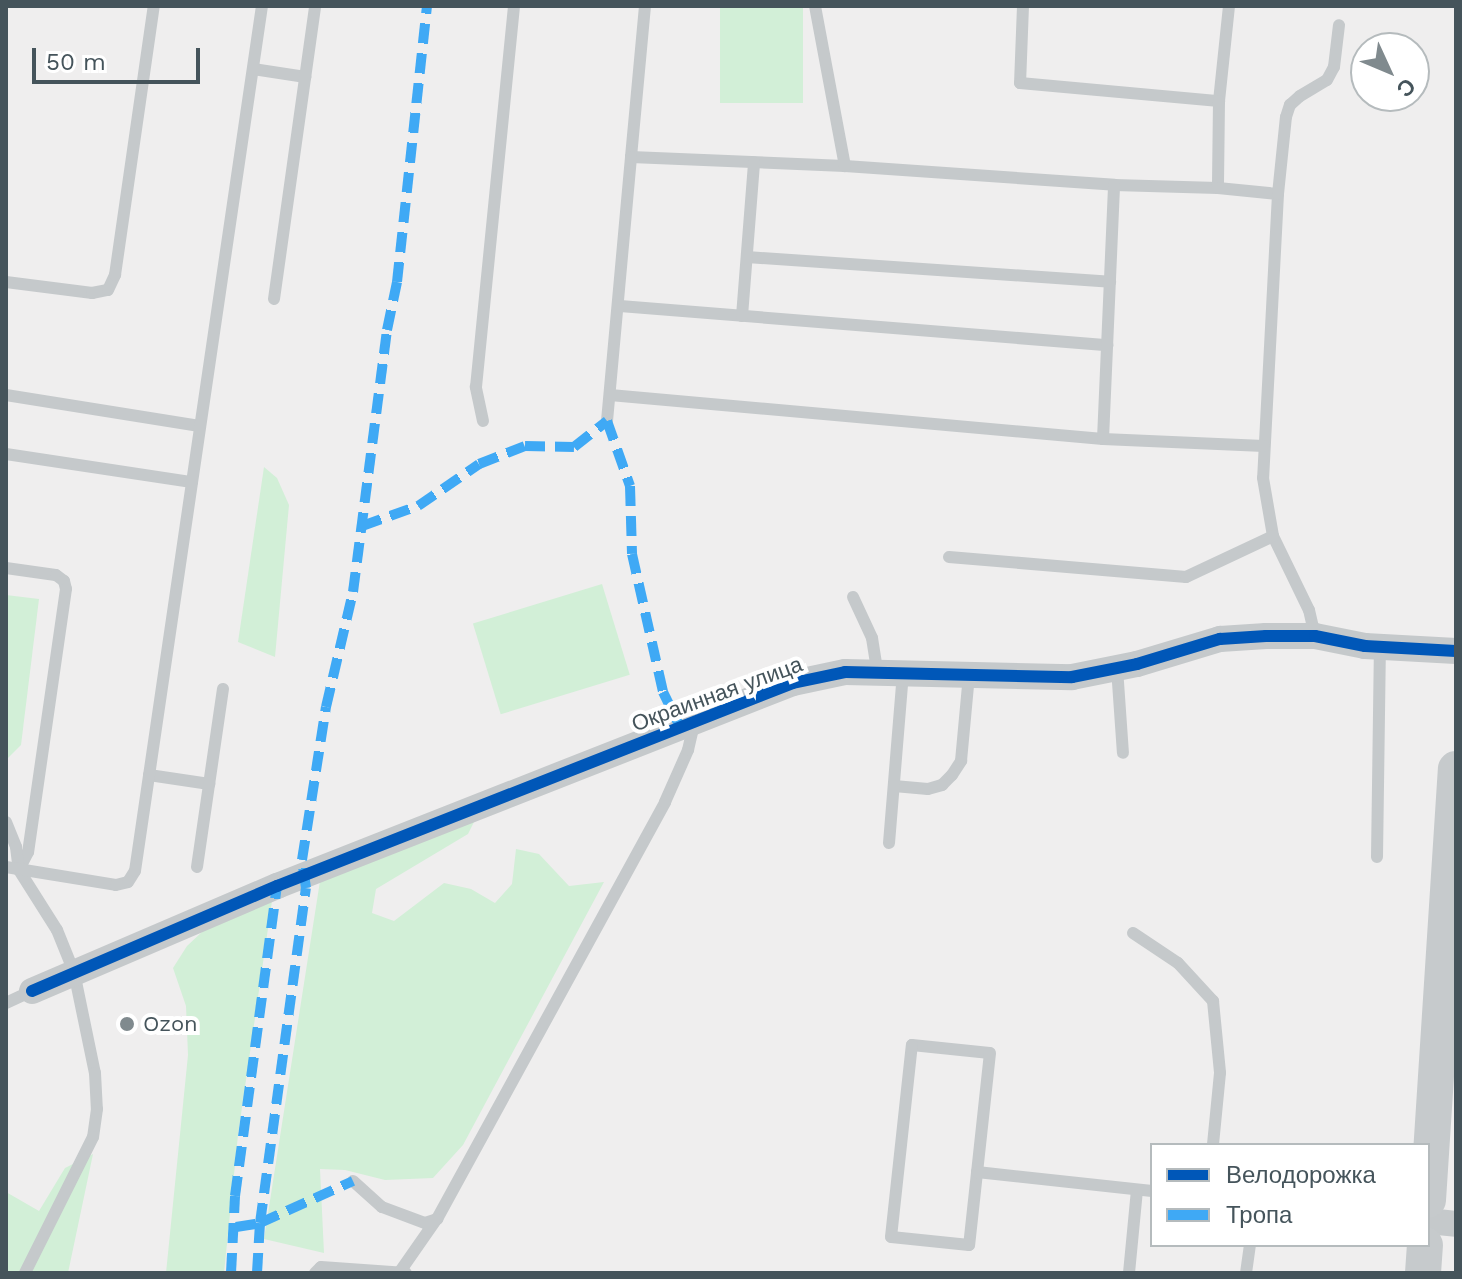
<!DOCTYPE html>
<html>
<head>
<meta charset="utf-8">
<style>
	body { margin:0 }
	#map { position:relative; width:1462px; height:1279px; overflow:hidden; background:#efeeee; font-family:"Work Sans",sans-serif }
	div>[style] { position:absolute }
	.green>* { inset:0; background:#d2efd7; transform-origin:0 0 }
	.lane>* { height:12px; margin:-6px; padding:0 6px; transform-origin:6px; border-radius:6px; background:#c5c9cb }
	.street>* { height:26px; margin:-13px; padding:0 13px; transform-origin:13px; border-radius:13px; background:#c5c9cb }
	.secondary>* { height:36px; margin:-18px; padding:0 18px; transform-origin:18px; border-radius:18px; background:#c6cacc }
	.quiet>* { height:10px; margin-top:-5px; transform-origin:0; background:repeating-linear-gradient(90deg,#3fa9f5 0 20px,transparent 0 30px) }
	.cycleway>* { height:12px; margin:-6px; padding:0 6px; transform-origin:6px; border-radius:6px; background:#0057b8 }
	.dots>* { width:22px; height:22px; translate:-50% -50%; box-sizing:border-box; border:4px solid #fff; border-radius:50% }
	span { translate:-50% -50%; white-space:nowrap; text-align:center; line-height:1.15; -webkit-text-stroke:8px #fff; paint-order:stroke }
	.street-label { font-size:22px; color:#45545b }
	.poi-label { font-size:22px; color:#45545b }
	.left { translate:0 -50%; text-align:left }
	.frame { position:absolute; inset:0; border:8px solid #45545b; pointer-events:none }
	.legend { position:absolute; left:1150px; top:1143px; width:280px; height:104px; box-sizing:border-box; background:#fff; border:2px solid #b5bbbd; margin:0; padding:10px 14px; list-style:none; font-size:24px; color:#45545b }
	.legend li { display:flex; align-items:center; gap:16px; height:40px }
	.legend b { width:40px; border:2px solid #b5bbbd }
	.north { position:absolute; left:1350px; top:32px; width:80px; height:80px; box-sizing:border-box; background:#fff; border:2px solid #b5bbbd; border-radius:50%; rotate:134deg; font-size:22px; font-weight:700; line-height:32px; text-align:center; color:#45545b }
	.north::after { content:''; display:block; margin:auto; width:28px; height:36px; background:#808a8e; clip-path:polygon(50% 0,100% 100%,50% 72%,0 100%) }
	.scale { position:absolute; left:32px; top:48px; width:168px; height:36px; box-sizing:border-box; border:4px solid #45545b; border-top:0; padding-left:10px; font-size:24px; line-height:28px; white-space:nowrap; color:#45545b; -webkit-text-stroke:6px #fff; paint-order:stroke }
</style>
</head>
<body>
<div id="map">
	<div class="green">
		<i style="left:720px;top:6px;width:83px;height:97px"></i>
		<i style="clip-path:polygon(264px 467px,277px 478px,289px 505px,275px 657px,238px 642px)"></i>
		<i style="left:602px;top:584px;width:95px;height:135px;rotate:73deg"></i>
		<i style="clip-path:polygon(6px 595px,39px 599px,21px 745px,6px 760px)"></i>
		<i style="clip-path:polygon(477px 816px,468px 834px,376px 889px,372px 913px,394px 921px,444px 883px,471px 889px,495px 903px,512px 884px,516px 849px,539px 854px,569px 886px,604px 882px,463px 1145px,433px 1178px,385px 1180px,345px 1170px,320px 1169px,324px 1253px,264px 1239px,320px 881px)"></i>
		<i style="clip-path:polygon(273px 894px,238px 1135px,224px 1273px,166px 1273px,188px 1055px,186px 1006px,173px 968px,187px 946px,203px 931px)"></i>
		<i style="clip-path:polygon(93px 1154px,68px 1273px,6px 1273px,6px 1192px,39px 1211px,65px 1168px)"></i>
	</div>
	<div class="lane">
		<i style="left:645px;top:6px;width:152px;rotate:95.3deg"></i>
		<i style="left:631px;top:157px;width:214px;rotate:2.4deg"></i>
		<i style="left:845px;top:166px;width:270px;rotate:4deg"></i>
		<i style="left:1114px;top:185px;width:104px;rotate:1.7deg"></i>
		<i style="left:815px;top:6px;width:163px;rotate:79.4deg"></i>
		<i style="left:1023px;top:6px;width:77px;rotate:92.2deg"></i>
		<i style="left:1020px;top:83px;width:200px;rotate:5.2deg"></i>
		<i style="left:1229px;top:6px;width:96px;rotate:96deg"></i>
		<i style="left:1219px;top:101px;width:87px;rotate:90.7deg"></i>
		<i style="left:1218px;top:188px;width:60px;rotate:5.7deg"></i>
		<i style="left:1278px;top:194px;width:284px;rotate:93deg"></i>
		<i style="left:1263px;top:478px;width:59px;rotate:80.2deg"></i>
		<i style="left:1273px;top:536px;width:82px;rotate:64.1deg"></i>
		<i style="left:1309px;top:610px;width:27px;rotate:77deg"></i>
		<i style="left:253px;top:69px;width:53px;rotate:8.7deg"></i>
		<i style="left:1278px;top:194px;width:77px;rotate:-84.1deg"></i>
		<i style="left:1286px;top:117px;width:13px;rotate:-72deg"></i>
		<i style="left:1290px;top:105px;width:13px;rotate:-42deg"></i>
		<i style="left:1300px;top:96px;width:31px;rotate:-31deg"></i>
		<i style="left:1327px;top:80px;width:15px;rotate:-62deg"></i>
		<i style="left:1334px;top:67px;width:42px;rotate:-83.2deg"></i>
		<i style="left:747px;top:257px;width:364px;rotate:3.9deg"></i>
		<i style="left:6px;top:282px;width:87px;rotate:7.3deg"></i>
		<i style="left:92px;top:293px;width:16px;rotate:-11deg"></i>
		<i style="left:108px;top:290px;width:17px;rotate:-65deg"></i>
		<i style="left:115px;top:275px;width:272px;rotate:-81.8deg"></i>
		<i style="left:274px;top:299px;width:296px;rotate:-82deg"></i>
		<i style="left:620px;top:306px;width:489px;rotate:4.6deg"></i>
		<i style="left:742px;top:316px;width:154px;rotate:-85.5deg"></i>
		<i style="left:6px;top:395px;width:196px;rotate:9.1deg"></i>
		<i style="left:610px;top:395px;width:495px;rotate:5.1deg"></i>
		<i style="left:1103px;top:439px;width:161px;rotate:2.5deg"></i>
		<i style="left:483px;top:421px;width:35px;rotate:-102deg"></i>
		<i style="left:476px;top:387px;width:383px;rotate:-84.3deg"></i>
		<i style="left:607px;top:421px;width:265px;rotate:-84.8deg"></i>
		<i style="left:1103px;top:439px;width:254px;rotate:-87.5deg"></i>
		<i style="left:6px;top:454px;width:188px;rotate:8.6deg"></i>
		<i style="left:949px;top:557px;width:238px;rotate:4.8deg"></i>
		<i style="left:1186px;top:577px;width:96px;rotate:-25.2deg"></i>
		<i style="left:6px;top:568px;width:50px;rotate:8deg"></i>
		<i style="left:56px;top:575px;width:10px;rotate:37deg"></i>
		<i style="left:64px;top:581px;width:8px;rotate:76deg"></i>
		<i style="left:66px;top:589px;width:266px;rotate:98.2deg"></i>
		<i style="left:28px;top:852px;width:20px;rotate:117deg"></i>
		<i style="left:853px;top:597px;width:45px;rotate:65.1deg"></i>
		<i style="left:872px;top:638px;width:33px;rotate:81deg"></i>
		<i style="left:1117px;top:668px;width:85px;rotate:86deg"></i>
		<i style="left:149px;top:775px;width:61px;rotate:8.5deg"></i>
		<i style="left:894px;top:786px;width:34px;rotate:5deg"></i>
		<i style="left:928px;top:789px;width:15px;rotate:-16deg"></i>
		<i style="left:942px;top:785px;width:14px;rotate:-45deg"></i>
		<i style="left:952px;top:775px;width:17px;rotate:-57deg"></i>
		<i style="left:961px;top:761px;width:86px;rotate:-84.7deg"></i>
		<i style="left:6px;top:822px;width:27px;rotate:68deg"></i>
		<i style="left:16px;top:847px;width:23px;rotate:83deg"></i>
		<i style="left:19px;top:870px;width:71px;rotate:57.7deg"></i>
		<i style="left:57px;top:930px;width:45px;rotate:68deg"></i>
		<i style="left:74px;top:972px;width:103px;rotate:78.3deg"></i>
		<i style="left:95px;top:1073px;width:36px;rotate:87deg"></i>
		<i style="left:97px;top:1109px;width:28px;rotate:98deg"></i>
		<i style="left:93px;top:1137px;width:152px;rotate:116.6deg"></i>
		<i style="left:889px;top:843px;width:173px;rotate:-85.3deg"></i>
		<i style="left:1377px;top:857px;width:210px;rotate:-89.2deg"></i>
		<i style="left:6px;top:867px;width:111px;rotate:9.3deg"></i>
		<i style="left:116px;top:885px;width:12px;rotate:-14deg"></i>
		<i style="left:128px;top:882px;width:13px;rotate:-58deg"></i>
		<i style="left:135px;top:871px;width:874px;rotate:-81.65deg"></i>
		<i style="left:197px;top:867px;width:180px;rotate:-81.7deg"></i>
		<i style="left:1133px;top:933px;width:54px;rotate:33.7deg"></i>
		<i style="left:1178px;top:963px;width:52px;rotate:47.4deg"></i>
		<i style="left:1213px;top:1001px;width:72px;rotate:84.4deg"></i>
		<i style="left:1220px;top:1073px;width:72px;rotate:95.6deg"></i>
		<i style="left:6px;top:1003px;width:29px;rotate:-25deg"></i>
		<i style="left:912px;top:1045px;width:78px;rotate:5.9deg"></i>
		<i style="left:990px;top:1053px;width:193px;rotate:96.2deg"></i>
		<i style="left:969px;top:1245px;width:78px;rotate:-174.1deg"></i>
		<i style="left:891px;top:1237px;width:193px;rotate:-83.8deg"></i>
		<i style="left:977px;top:1172px;width:176px;rotate:6.2deg"></i>
		<i style="left:353px;top:1181px;width:39px;rotate:42deg"></i>
		<i style="left:382px;top:1207px;width:46px;rotate:20.4deg"></i>
		<i style="left:425px;top:1223px;width:13px;rotate:-18deg"></i>
		<i style="left:437px;top:1219px;width:475px;rotate:-61.3deg"></i>
		<i style="left:665px;top:802px;width:57px;rotate:-66.1deg"></i>
		<i style="left:688px;top:750px;width:27px;rotate:-77deg"></i>
		<i style="left:315px;top:1273px;width:8px;rotate:-45deg"></i>
		<i style="left:321px;top:1267px;width:85px;rotate:4deg"></i>
		<i style="left:399px;top:1273px;width:65px;rotate:-55.1deg"></i>
		<i style="left:1129px;top:1273px;width:83px;rotate:-84.5deg"></i>
		<i style="left:1246px;top:1273px;width:28px;rotate:-82deg"></i>
	</div>
	<div class="street">
		<i style="left:32px;top:991px;width:267px;rotate:-23.2deg"></i>
		<i style="left:277px;top:886px;width:554px;rotate:-21.48deg"></i>
		<i style="left:793px;top:683px;width:53px;rotate:-11.9deg"></i>
		<i style="left:845px;top:672px;width:227px;rotate:1.3deg"></i>
		<i style="left:1072px;top:677px;width:66px;rotate:-11.3deg"></i>
		<i style="left:1137px;top:664px;width:87px;rotate:-16.8deg"></i>
		<i style="left:1220px;top:639px;width:46px;rotate:-3.7deg"></i>
		<i style="left:1266px;top:636px;width:49px"></i>
		<i style="left:1315px;top:636px;width:51px;rotate:11.3deg"></i>
		<i style="left:1365px;top:646px;width:91px;rotate:3.1deg"></i>
		<i style="left:1428px;top:1221px;width:28px;rotate:6deg"></i>
	</div>
	<div class="secondary">
		<i style="left:1428px;top:1200px;width:432px;rotate:-86.3deg"></i>
		<i style="left:1423px;top:1273px;width:28px;rotate:-86deg"></i>
	</div>
	<div class="quiet">
		<i style="left:362px;top:526px;width:59px;rotate:-19.7deg"></i>
		<i style="left:418px;top:506px;width:74px;rotate:-34.5deg"></i>
		<i style="left:479px;top:464px;width:49px;rotate:-21.4deg"></i>
		<i style="left:525px;top:446px;width:49px;rotate:1.2deg"></i>
		<i style="left:574px;top:447px;width:42px;rotate:-38.2deg"></i>
		<i style="left:607px;top:421px;width:69px;rotate:70.5deg"></i>
		<i style="left:630px;top:486px;width:68px;rotate:88.3deg"></i>
		<i style="left:632px;top:554px;width:141px;rotate:77.3deg"></i>
		<i style="left:663px;top:692px;width:39px;rotate:64deg"></i>
		<i style="left:236px;top:1227px;width:24px;rotate:-9deg"></i>
		<i style="left:260px;top:1223px;width:102px;rotate:-24.3deg"></i>
		<i style="left:231px;top:1273px;width:77px;rotate:-87deg"></i>
		<i style="left:235px;top:1196px;width:313px;rotate:-82.3deg"></i>
		<i style="left:257px;top:1273px;width:50px;rotate:-86.6deg"></i>
		<i style="left:260px;top:1223px;width:338px;rotate:-82.2deg"></i>
		<i style="left:306px;top:888px;width:28px;rotate:-98deg"></i>
		<i style="left:302px;top:860px;width:155px;rotate:-81.1deg"></i>
		<i style="left:326px;top:707px;width:118px;rotate:-76.8deg"></i>
		<i style="left:353px;top:592px;width:264px;rotate:-82.6deg"></i>
		<i style="left:387px;top:330px;width:49px;rotate:-78.2deg"></i>
		<i style="left:397px;top:282px;width:278px;rotate:-83.8deg"></i>
	</div>
	<div class="cycleway">
		<i style="left:32px;top:991px;width:267px;rotate:-23.2deg"></i>
		<i style="left:277px;top:886px;width:554px;rotate:-21.48deg"></i>
		<i style="left:793px;top:683px;width:53px;rotate:-11.9deg"></i>
		<i style="left:845px;top:672px;width:227px;rotate:1.3deg"></i>
		<i style="left:1072px;top:677px;width:66px;rotate:-11.3deg"></i>
		<i style="left:1137px;top:664px;width:87px;rotate:-16.8deg"></i>
		<i style="left:1220px;top:639px;width:46px;rotate:-3.7deg"></i>
		<i style="left:1266px;top:636px;width:49px"></i>
		<i style="left:1315px;top:636px;width:51px;rotate:11.3deg"></i>
		<i style="left:1365px;top:646px;width:91px;rotate:3.1deg"></i>
	</div>
	<div class="dots">
		<i style="left:127px;top:1024px;background:#808a8e"></i>
	</div>
	<div class="street-label">
		<span style="left:717px;top:694px;rotate:-20deg">Окраинная улица</span>
	</div>
	<div class="poi-label">
		<span class="left" style="left:143px;top:1024px">Ozon</span>
	</div>
	<div class="frame"></div>
	<ul class="legend">
	<li><b style="height:10px;background:#0057b8"></b>Велодорожка</li>
	<li><b style="height:10px;background:#3fa9f5"></b>Тропа</li>
	</ul>
	<div class="north">С</div>
	<div class="scale">50 m</div>
</div>
</body>
</html>
